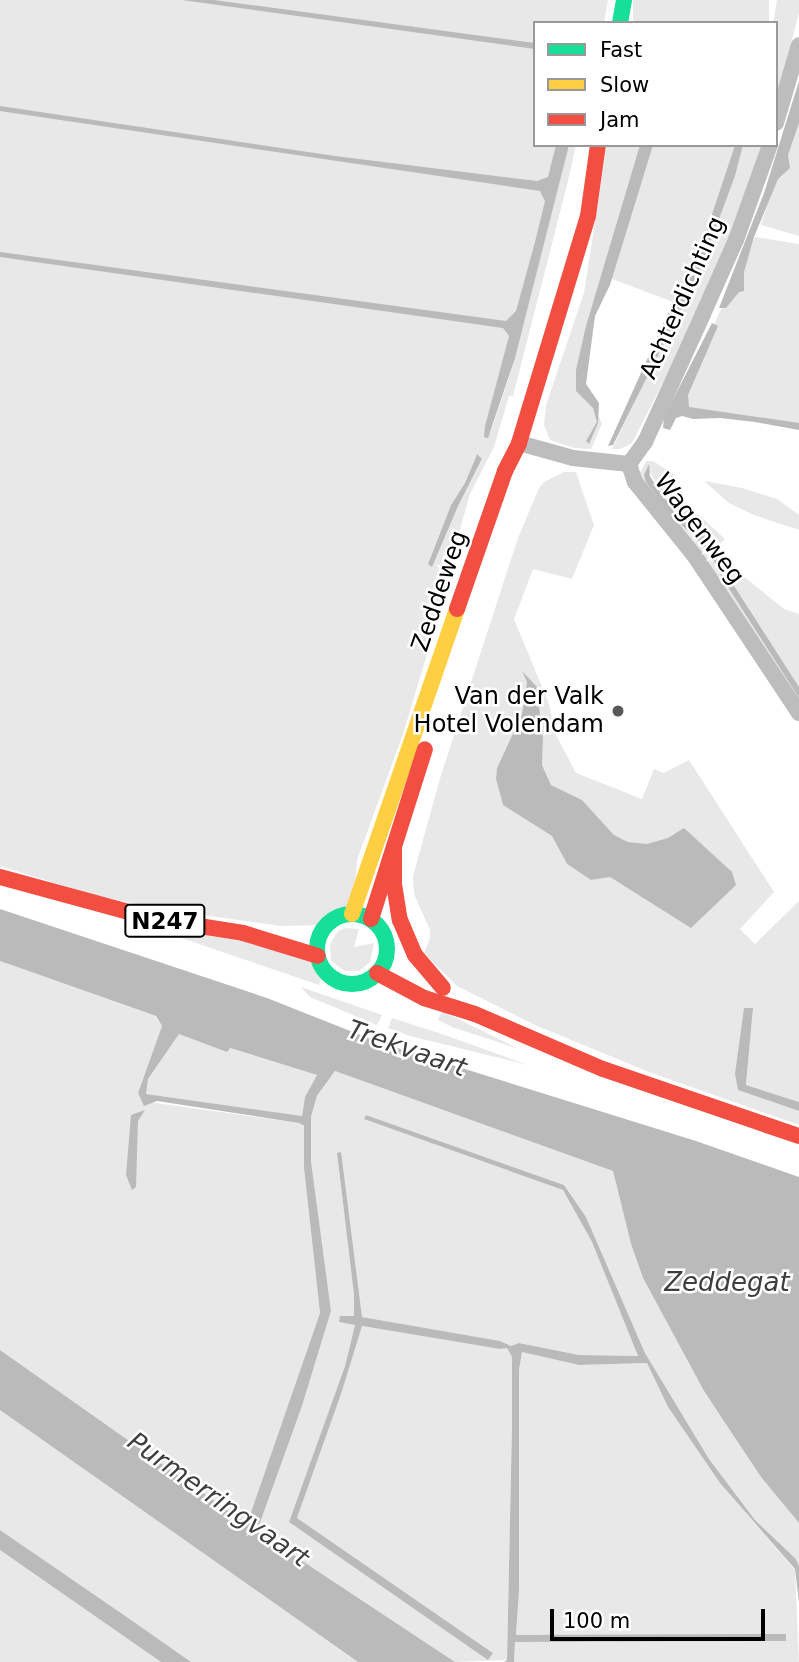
<!DOCTYPE html>
<html>
<head>
<meta charset="utf-8">
<style>
	body { margin:0 }
	#map { position:relative; width:799px; height:1662px; overflow:hidden; background:#fff; font-family:"DejaVu Sans",sans-serif }
	div>[style] { position:absolute }
	.green>* { inset:0; background:#e8e8e8; transform-origin:0 0 }
	.water>* { inset:0; background:#bababa }
	.street>* { height:16px; margin:-8px; padding:0 8px; transform-origin:8px; border-radius:8px; background:#bdbdbd }
	.fast>* { height:16px; margin:-8px; padding:0 8px; transform-origin:8px; border-radius:8px; background:#16e098 }
	.fast>.ring { margin:-8px; padding:0; box-sizing:content-box; background:none; border:16px solid #16e098; border-radius:50% }
	.slow>* { height:16px; margin:-8px; padding:0 8px; transform-origin:8px; border-radius:8px; background:#ffcf43 }
	.jam>* { height:16px; margin:-8px; padding:0 8px; transform-origin:8px; border-radius:8px; background:#f24e42 }
	.dots>* { width:19px; height:19px; translate:-50% -50%; box-sizing:border-box; border:4px solid #fff; border-radius:50% }
	span { translate:-50% -50%; white-space:nowrap; text-align:center; line-height:1.15; -webkit-text-stroke:5px #fff; paint-order:stroke }
	.shield-label span { padding:2px 5px; background:#fff; border:2px solid; border-radius:5px; -webkit-text-stroke-width:0 }
	.shield-label { font-size:23px; color:#000; font-weight:700 }
	.street-label { font-size:24px; color:#000 }
	.poi-label { font-size:24px; color:#000 }
	.right { translate:-100% -50%; text-align:right }
	.water-label { font-size:26px; color:#3e3e3e; font-style:italic }
	.legend { position:absolute; left:533px; top:21px; width:245px; height:126px; box-sizing:border-box; background:#fff; border:2px solid #999; margin:0; padding:9px 12px; list-style:none; font-size:21px; color:#000 }
	.legend li { display:flex; align-items:center; gap:14px; height:35px }
	.legend b { width:35px; border:2px solid #999 }
	.scale { position:absolute; left:550px; top:1609px; width:215px; height:32px; box-sizing:border-box; border:4px solid #000; border-top:0; padding-left:9px; font-size:21px; line-height:24px; white-space:nowrap; color:#000; -webkit-text-stroke:5px #fff; paint-order:stroke }
</style>
</head>
<body>
<div id="map">
	<div class="green">
		<i style="clip-path:polygon(evenodd,0 0,608px 0,604px 23px,535px 23px,535px 145px,576px 145px,567px 185px,513px 396px,509px 396px,494px 447px,470px 494px,447px 575px,439px 615px,403px 734px,357px 860px,354px 897px,346px 909px,333px 914px,320px 925px,281px 926px,159px 909px,91px 894px,0 866px,0 0,522px 327px,510px 374px,490px 434px,509px 336px,522px 327px,0 0,476px 455px,482px 460px,428px 563px,451px 505px,465px 483px,476px 455px)"></i>
		<i style="left:633px;top:0;width:136px;height:23px"></i>
		<i style="clip-path:polygon(777px 0,799px 0,799px 13px,776px 102px,776px 23px,773px 23px)"></i>
		<i style="clip-path:polygon(799px 103px,799px 236px,761px 225px)"></i>
		<i style="clip-path:polygon(607px 145px,735px 145px,693px 271px,673px 302px,607px 277px,589px 336px,585px 381px,602px 424px,591px 449px,574px 448px,550px 440px,544px 425px,546px 405px,584px 293px)"></i>
		<i style="clip-path:polygon(743px 145px,763px 145px,709px 292px,632px 443px,620px 449px,612px 449px,679px 308px,699px 273px,735px 176px)"></i>
		<i style="clip-path:polygon(755px 237px,799px 244px,799px 425px,674px 410px)"></i>
		<i style="clip-path:polygon(646px 461px,653px 461px,675px 475px,669px 487px,725px 539px,719px 545px,731px 574px,737px 571px,784px 609px,799px 614px,799px 687px,724px 570px,712px 543px,663px 497px,650px 472px,644px 475px,709px 551px,724px 581px,799px 698px,799px 706px,642px 486px,640px 473px)"></i>
		<i style="clip-path:polygon(evenodd,564px 472px,576px 472px,594px 525px,572px 579px,533px 569px,514px 619px,549px 704px,555px 733px,576px 773px,642px 799px,654px 769px,664px 773px,689px 760px,774px 892px,740px 929px,755px 944px,799px 901px,799px 1102px,746px 1085px,753px 1009px,738px 1090px,799px 1111px,799px 1125px,649px 1072px,535px 1025px,457px 986px,424px 953px,430px 939px,430px 930px,414px 894px,413px 876px,441px 775px,518px 538px,539px 488px,544px 482px,564px 472px,523px 672px,539px 697px,543px 738px,542px 765px,551px 785px,582px 800px,614px 835px,628px 842px,647px 845px,668px 838px,647px 899px,610px 877px,591px 880px,567px 864px,552px 836px,503px 805px,496px 779px,497px 768px,522px 714px,527px 682px,523px 672px)"></i>
		<i style="clip-path:polygon(704px 481px,742px 488px,777px 499px,799px 515px,799px 530px,754px 515px,729px 503px)"></i>
		<i style="clip-path:polygon(345px 928px,359px 929px,354px 947px,374px 943px,370px 962px,359px 971px,345px 971px,331px 961px,330px 944px,338px 931px)"></i>
		<i style="clip-path:polygon(178px 931px,246px 942px,312px 963px,321px 978px,319px 985px,176px 936px)"></i>
		<i style="clip-path:polygon(0 961px,155px 1016px,162px 1026px,138px 1093px,149px 1102px,299px 1123px,304px 1127px,304px 1168px,320px 1313px,247px 1525px,0 1350px)"></i>
		<i style="clip-path:polygon(301px 987px,382px 1015px,377px 1025px,310px 997px)"></i>
		<i style="clip-path:polygon(442px 1011px,450px 1015px,519px 1049px,452px 1027px,438px 1020px)"></i>
		<i style="clip-path:polygon(392px 1018px,442px 1034px,528px 1065px,410px 1036px,388px 1028px)"></i>
		<i style="clip-path:polygon(179px 1033px,227px 1052px,229px 1048px,317px 1075px,305px 1097px,302px 1116px,146px 1094px,148px 1079px)"></i>
		<i style="clip-path:polygon(335px 1071px,613px 1171px,631px 1244px,643px 1278px,704px 1391px,761px 1477px,799px 1523px,799px 1566px,796px 1559px,755px 1520px,709px 1459px,645px 1353px,586px 1217px,564px 1185px,366px 1115px,365px 1119px,563px 1190px,592px 1242px,638px 1356px,579px 1355px,520px 1343px,511px 1346px,500px 1341px,362px 1317px,337px 1153px,354px 1295px,354px 1317px,339px 1322px,355px 1325px,345px 1366px,289px 1522px,489px 1659px,492px 1652px,297px 1518px,341px 1394px,361px 1326px,500px 1349px,507px 1348px,512px 1357px,512px 1424px,507px 1660px,455px 1662px,257px 1531px,302px 1406px,331px 1311px,311px 1161px,311px 1117px,317px 1097px)"></i>
		<i style="clip-path:polygon(522px 1352px,579px 1365px,647px 1363px,668px 1407px,720px 1483px,795px 1570px,799px 1662px,514px 1662px,515px 1642px,786px 1641px,785px 1634px,516px 1636px,519px 1591px,519px 1370px)"></i>
		<i style="clip-path:polygon(0 1410px,358px 1662px,191px 1662px,0 1530px)"></i>
		<i style="clip-path:polygon(0 1550px,118px 1632px,161px 1662px,0 1662px)"></i>
	</div>
	<div class="water">
		<i style="clip-path:polygon(182px 0,214px 0,535px 43px,535px 49px)"></i>
		<i style="clip-path:polygon(799px 81px,799px 123px,788px 155px,790px 168px,778px 179px,754px 237px,744px 272px,744px 291px,739px 292px,726px 308px,719px 308px,764px 193px)"></i>
		<i style="clip-path:polygon(0 106px,335px 156px,537px 181px,548px 177px,556px 145px,569px 145px,515px 358px,488px 438px,484px 437px,485px 426px,509px 336px,503px 328px,0 257px,0 252px,506px 321px,516px 311px,535px 242px,545px 201px,540px 191px,0 111px)"></i>
		<i style="clip-path:polygon(640px 145px,653px 145px,610px 285px,595px 316px,586px 384px,599px 403px,598px 423px,589px 444px,586px 441px,597px 422px,593px 408px,576px 391px,576px 370px,586px 326px)"></i>
		<i style="clip-path:polygon(735px 145px,743px 145px,735px 176px,699px 273px,613px 445px,608px 446px,673px 302px,693px 271px)"></i>
		<i style="clip-path:polygon(712px 323px,718px 326px,688px 395px,689px 407px,799px 423px,799px 430px,755px 422px,720px 418px,693px 419px,682px 416px,676px 418px,670px 430px,663px 428px,664px 417px)"></i>
		<i style="clip-path:polygon(477px 454px,482px 459px,458px 506px,432px 567px,428px 564px,451px 505px,465px 483px)"></i>
		<i style="clip-path:polygon(649px 464px,650px 476px,663px 497px,712px 543px,724px 570px,799px 687px,799px 698px,724px 581px,709px 551px,670px 514px,646px 482px,644px 475px)"></i>
		<i style="clip-path:polygon(522px 671px,537px 687px,543px 738px,542px 765px,551px 785px,582px 800px,614px 835px,628px 842px,647px 844px,668px 838px,684px 828px,732px 872px,736px 885px,691px 928px,610px 877px,591px 880px,567px 864px,552px 836px,503px 805px,496px 779px,497px 768px,522px 714px,527px 682px)"></i>
		<i style="clip-path:polygon(evenodd,0 909px,267px 998px,378px 1042px,696px 1141px,799px 1177px,799px 1523px,761px 1477px,704px 1391px,643px 1278px,631px 1244px,613px 1171px,335px 1071px,317px 1096px,311px 1117px,311px 1161px,331px 1311px,302px 1406px,257px 1531px,455px 1662px,358px 1662px,0 1410px,0 1350px,247px 1524px,320px 1313px,304px 1168px,304px 1126px,299px 1123px,157px 1101px,144px 1106px,138px 1093px,162px 1026px,156px 1016px,0 961px,0 909px,179px 1034px,227px 1052px,230px 1048px,317px 1075px,305px 1097px,302px 1116px,146px 1094px,148px 1079px,179px 1034px)"></i>
		<i style="clip-path:polygon(744px 1008px,753px 1008px,746px 1085px,799px 1102px,799px 1111px,738px 1090px,735px 1074px)"></i>
		<i style="clip-path:polygon(145px 1110px,138px 1121px,136px 1187px,132px 1190px,126px 1175px,131px 1115px)"></i>
		<i style="clip-path:polygon(366px 1115px,564px 1185px,586px 1217px,645px 1353px,709px 1459px,755px 1520px,796px 1559px,799px 1566px,799px 1603px,795px 1569px,720px 1483px,668px 1407px,647px 1363px,579px 1365px,522px 1352px,519px 1370px,519px 1591px,516px 1635px,786px 1634px,786px 1641px,515px 1642px,514px 1662px,504px 1662px,507px 1660px,512px 1424px,512px 1357px,507px 1348px,500px 1349px,362px 1326px,341px 1394px,297px 1518px,493px 1653px,488px 1660px,289px 1522px,345px 1366px,355px 1325px,339px 1322px,340px 1316px,354px 1316px,354px 1295px,337px 1153px,341px 1152px,362px 1317px,500px 1341px,511px 1346px,519px 1343px,579px 1355px,638px 1356px,592px 1242px,563px 1190px,364px 1119px)"></i>
		<i style="clip-path:polygon(0 1530px,131px 1620px,191px 1662px,161px 1662px,0 1550px)"></i>
	</div>
	<div class="street">
		<i style="left:776px;top:123px;width:81px;rotate:-73.6deg"></i>
		<i style="left:519px;top:443px;width:56px;rotate:15.5deg"></i>
		<i style="left:573px;top:458px;width:56px;rotate:6.1deg"></i>
		<i style="left:629px;top:464px;width:27px;rotate:-54deg"></i>
		<i style="left:645px;top:442px;width:141px;rotate:-65.6deg"></i>
		<i style="left:703px;top:314px;width:81px;rotate:-66deg"></i>
		<i style="left:736px;top:240px;width:101px;rotate:-70.3deg"></i>
		<i style="left:629px;top:464px;width:19px;rotate:72deg"></i>
		<i style="left:635px;top:482px;width:94px;rotate:51.1deg"></i>
		<i style="left:694px;top:555px;width:190px;rotate:56.4deg"></i>
	</div>
	<div class="fast">
		<i style="left:620px;top:23px;width:23px;rotate:-80deg"></i>
		<i class="ring" style="left:317px;top:914px;width:54px;height:54px"></i>
	</div>
	<div class="slow">
		<i style="left:352px;top:914px;width:323px;rotate:-71deg"></i>
	</div>
	<div class="jam">
		<i style="left:457px;top:609px;width:146px;rotate:-70.8deg"></i>
		<i style="left:505px;top:471px;width:31px;rotate:-63deg"></i>
		<i style="left:519px;top:443px;width:237px;rotate:-73.1deg"></i>
		<i style="left:588px;top:216px;width:72px;rotate:-82deg"></i>
		<i style="left:394px;top:847px;width:37px;rotate:90deg"></i>
		<i style="left:394px;top:884px;width:36px;rotate:81deg"></i>
		<i style="left:400px;top:920px;width:38px;rotate:67deg"></i>
		<i style="left:415px;top:955px;width:43px;rotate:49.7deg"></i>
		<i style="left:0;top:877px;width:161px;rotate:15.2deg"></i>
		<i style="left:155px;top:919px;width:89px;rotate:9deg"></i>
		<i style="left:243px;top:933px;width:78px;rotate:17deg"></i>
		<i style="left:371px;top:919px;width:178px;rotate:-72.4deg"></i>
		<i style="left:377px;top:973px;width:53px;rotate:28deg"></i>
		<i style="left:424px;top:998px;width:53px;rotate:17.4deg"></i>
		<i style="left:475px;top:1014px;width:139px;rotate:23.3deg"></i>
		<i style="left:603px;top:1069px;width:207px;rotate:18.9deg"></i>
	</div>
	<div class="dots">
		<i style="left:618px;top:711px;background:#595959"></i>
	</div>
	<div class="shield-label">
		<span style="left:165px;top:921px">N247</span>
	</div>
	<div class="street-label">
		<span style="left:683px;top:298px;rotate:-66deg">Achterdichting</span>
		<span style="left:699px;top:529px;rotate:53deg">Wagenweg</span>
		<span style="left:440px;top:591px;rotate:-71deg">Zeddeweg</span>
	</div>
	<div class="poi-label">
		<span class="right" style="left:604px;top:711px">Van der Valk<br>Hotel Volendam</span>
	</div>
	<div class="water-label">
		<span style="left:407px;top:1049px;rotate:19deg">Trekvaart</span>
		<span style="left:727px;top:1283px">Zeddegat</span>
		<span style="left:218px;top:1500px;rotate:35deg">Purmerringvaart</span>
	</div>
	<ul class="legend">
	<li><b style="height:9px;background:#16e098"></b>Fast</li>
	<li><b style="height:9px;background:#ffcf43"></b>Slow</li>
	<li><b style="height:9px;background:#f24e42"></b>Jam</li>
	</ul>
	<div class="scale">100 m</div>
</div>
</body>
</html>
